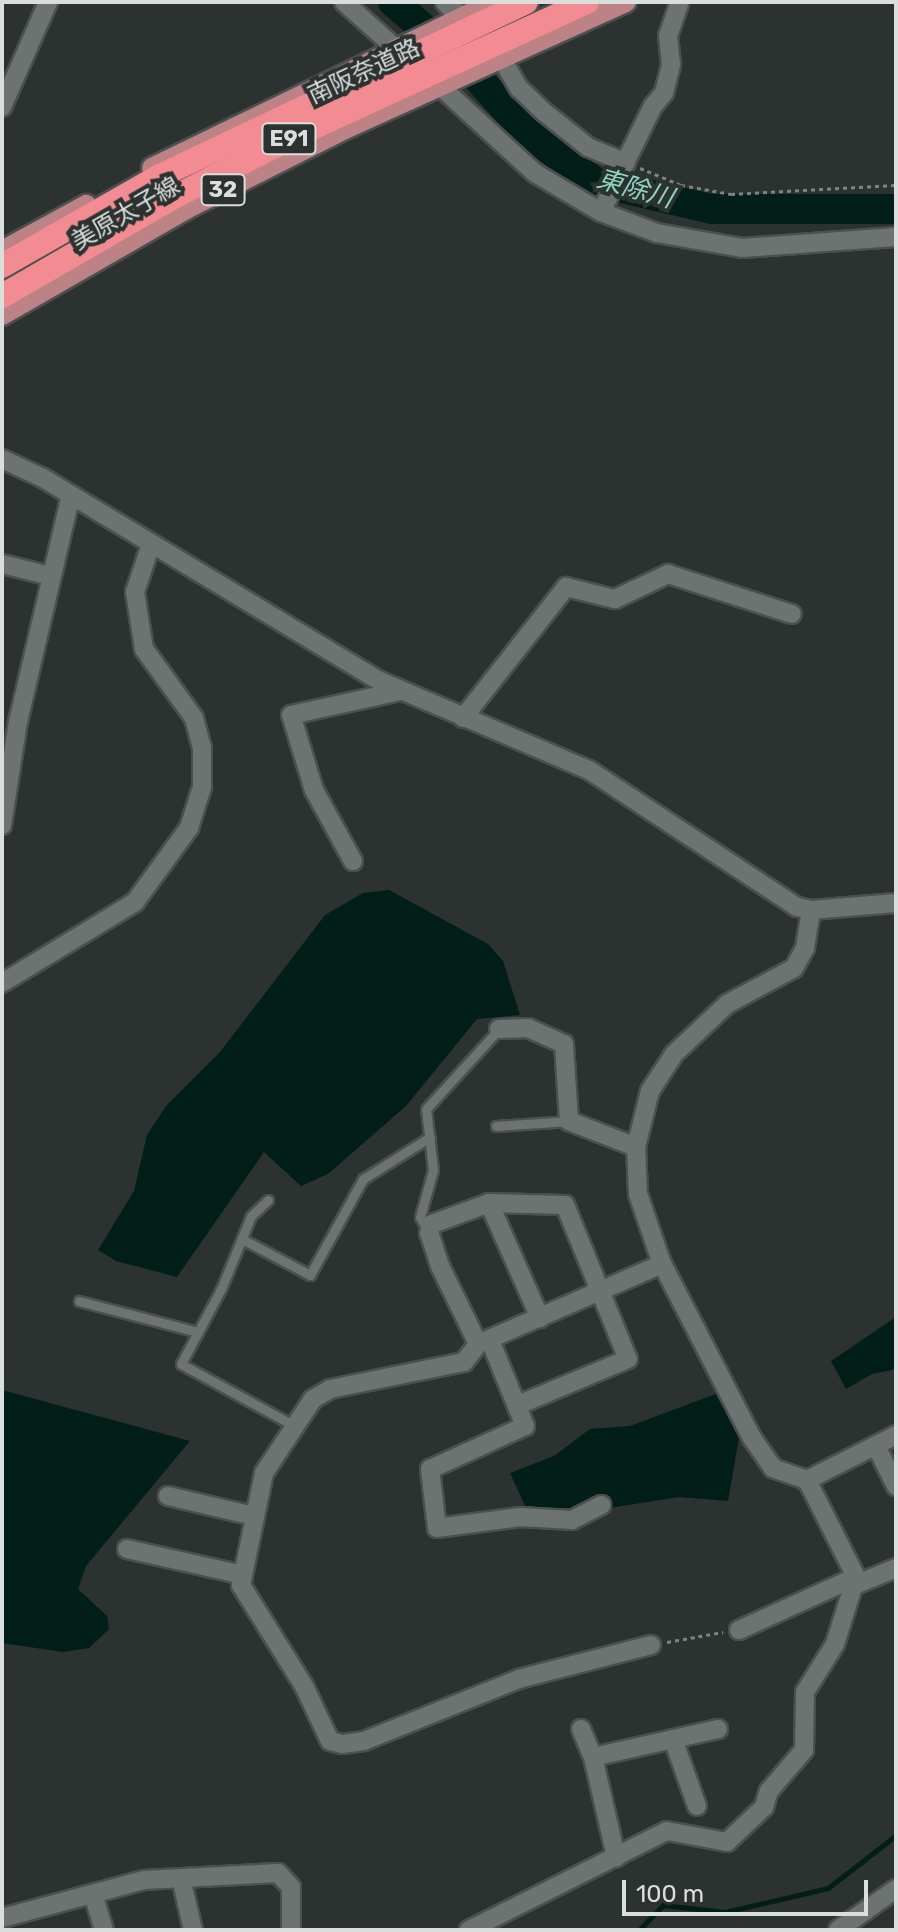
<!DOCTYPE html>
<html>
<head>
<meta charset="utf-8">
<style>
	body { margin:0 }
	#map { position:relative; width:898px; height:1932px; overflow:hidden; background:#2b3230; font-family:Rubik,"Noto Sans JP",sans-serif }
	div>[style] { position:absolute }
	.water>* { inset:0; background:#021e18 }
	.stream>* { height:5px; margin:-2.5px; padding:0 2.5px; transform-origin:2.5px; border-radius:2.5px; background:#021e18 }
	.river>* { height:30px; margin:-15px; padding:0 15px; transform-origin:15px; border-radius:15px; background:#021e18 }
	.path>* { height:3px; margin-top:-1.5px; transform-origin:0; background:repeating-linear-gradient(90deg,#7d8381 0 4px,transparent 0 8px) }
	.roads { filter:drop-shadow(2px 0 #4b504f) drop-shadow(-2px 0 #4b504f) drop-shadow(0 2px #4b504f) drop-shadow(0 -2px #4b504f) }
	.lane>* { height:9px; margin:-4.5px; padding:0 4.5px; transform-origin:4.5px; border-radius:4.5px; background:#6c7371 }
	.street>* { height:18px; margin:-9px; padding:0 9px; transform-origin:9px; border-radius:9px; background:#6c7371 }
	.secondary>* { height:20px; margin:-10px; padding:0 10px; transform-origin:10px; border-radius:10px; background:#6c7371 }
	.primary>* { height:20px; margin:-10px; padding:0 10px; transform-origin:10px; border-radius:10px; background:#bc8285 }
	.highway>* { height:24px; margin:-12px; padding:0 12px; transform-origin:12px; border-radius:12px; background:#f28c92 }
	span { translate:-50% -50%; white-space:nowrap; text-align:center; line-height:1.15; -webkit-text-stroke:8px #2b3230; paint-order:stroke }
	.shield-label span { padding:2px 6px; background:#2b3230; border:2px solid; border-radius:6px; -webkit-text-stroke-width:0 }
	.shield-label { font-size:22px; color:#dadedd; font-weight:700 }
	.street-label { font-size:24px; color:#dadedd }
	.water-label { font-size:26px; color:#8dd4c1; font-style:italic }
	.frame { position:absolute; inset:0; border:4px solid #dadedd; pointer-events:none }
	.scale { position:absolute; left:622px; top:1880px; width:246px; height:36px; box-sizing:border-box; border:4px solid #dadedd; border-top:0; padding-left:10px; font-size:24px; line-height:28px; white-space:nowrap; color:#dadedd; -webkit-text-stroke:6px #2b3230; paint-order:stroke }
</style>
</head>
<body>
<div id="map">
	<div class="water">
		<i style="clip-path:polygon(389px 890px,488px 944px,503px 961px,520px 1015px,477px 1019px,406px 1106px,328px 1174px,301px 1186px,264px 1152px,177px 1277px,116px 1261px,98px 1250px,134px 1191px,147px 1135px,166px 1106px,220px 1052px,325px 915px,363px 893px)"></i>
		<i style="clip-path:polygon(896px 1317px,896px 1369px,872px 1374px,846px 1389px,831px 1361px)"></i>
		<i style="clip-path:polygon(2px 1390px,190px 1441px,86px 1566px,78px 1589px,107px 1616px,109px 1629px,89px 1648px,63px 1652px,2px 1643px)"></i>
		<i style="clip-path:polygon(721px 1392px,740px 1432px,728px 1501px,679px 1497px,572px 1514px,527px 1510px,510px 1473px,554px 1456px,590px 1429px,630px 1426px)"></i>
	</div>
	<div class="stream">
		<i style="left:639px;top:1930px;width:35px;rotate:-46deg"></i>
		<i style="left:663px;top:1905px;width:62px;rotate:6.4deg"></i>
		<i style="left:725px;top:1912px;width:106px;rotate:-13.1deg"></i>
		<i style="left:828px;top:1888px;width:86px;rotate:-37.9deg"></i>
	</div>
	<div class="river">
		<i style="left:393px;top:2px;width:96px;rotate:40.8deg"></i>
		<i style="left:466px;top:65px;width:93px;rotate:48.1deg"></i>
		<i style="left:528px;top:134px;width:82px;rotate:35.6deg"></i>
		<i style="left:595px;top:182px;width:120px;rotate:13deg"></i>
		<i style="left:712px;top:209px;width:184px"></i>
	</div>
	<div class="path">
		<i style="left:640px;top:168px;width:44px;rotate:22.5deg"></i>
		<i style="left:681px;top:185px;width:51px;rotate:10.2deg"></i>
		<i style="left:731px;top:194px;width:165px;rotate:-3.1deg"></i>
		<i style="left:667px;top:1642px;width:57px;rotate:-10.1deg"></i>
	</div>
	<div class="roads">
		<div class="lane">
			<i style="left:496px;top:1126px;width:73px;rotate:-3.9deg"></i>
			<i style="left:268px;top:1200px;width:23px;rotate:137deg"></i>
			<i style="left:251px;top:1216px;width:79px;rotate:112.3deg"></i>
			<i style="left:221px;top:1289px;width:85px;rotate:118.1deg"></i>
			<i style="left:181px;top:1364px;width:128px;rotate:28.6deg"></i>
			<i style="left:429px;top:1233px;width:18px;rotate:-119deg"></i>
			<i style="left:420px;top:1217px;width:49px;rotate:-74.5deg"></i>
			<i style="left:433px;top:1170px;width:61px;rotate:-96.5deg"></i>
			<i style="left:426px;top:1109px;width:108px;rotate:-47.6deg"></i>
			<i style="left:242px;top:1239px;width:77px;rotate:27.9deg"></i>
			<i style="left:310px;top:1275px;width:110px;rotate:-61.1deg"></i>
			<i style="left:363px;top:1179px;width:79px;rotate:-32.1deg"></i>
			<i style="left:79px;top:1301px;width:123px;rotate:14.6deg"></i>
		</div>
		<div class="street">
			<i style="left:344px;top:2px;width:66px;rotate:41.9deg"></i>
			<i style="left:502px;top:59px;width:34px;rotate:60deg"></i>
			<i style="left:519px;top:88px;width:35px;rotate:44deg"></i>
			<i style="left:544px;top:112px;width:56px;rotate:38.5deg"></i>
			<i style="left:588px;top:147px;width:41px;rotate:22.8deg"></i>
			<i style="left:441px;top:87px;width:127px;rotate:42.5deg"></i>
			<i style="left:535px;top:173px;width:77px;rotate:30.6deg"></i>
			<i style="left:601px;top:212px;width:60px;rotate:20.6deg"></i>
			<i style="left:657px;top:233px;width:86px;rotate:10deg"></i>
			<i style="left:742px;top:248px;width:154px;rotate:-4.1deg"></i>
			<i style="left:2px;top:107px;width:115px;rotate:-66.3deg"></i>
			<i style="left:601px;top:212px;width:118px;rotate:-63.9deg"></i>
			<i style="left:653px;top:106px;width:17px;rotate:-50deg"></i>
			<i style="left:664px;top:93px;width:30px;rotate:-76deg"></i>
			<i style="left:671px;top:64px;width:28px;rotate:-96deg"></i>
			<i style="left:668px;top:36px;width:36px;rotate:-71deg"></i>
			<i style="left:2px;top:459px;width:45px;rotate:24.9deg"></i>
			<i style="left:43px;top:478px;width:393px;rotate:31.1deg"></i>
			<i style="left:380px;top:681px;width:227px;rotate:23.1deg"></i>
			<i style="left:589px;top:770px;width:249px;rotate:33.4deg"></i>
			<i style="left:797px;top:907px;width:14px;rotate:12deg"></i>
			<i style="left:811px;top:910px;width:85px;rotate:-4.7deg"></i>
			<i style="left:2px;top:564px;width:50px;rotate:13.8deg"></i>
			<i style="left:463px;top:718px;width:167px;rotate:-51.8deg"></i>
			<i style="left:566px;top:587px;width:50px;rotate:13.8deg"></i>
			<i style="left:615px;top:599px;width:59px;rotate:-25.3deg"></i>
			<i style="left:668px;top:574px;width:130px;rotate:17.9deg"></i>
			<i style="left:2px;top:825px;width:104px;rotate:-81.2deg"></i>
			<i style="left:18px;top:722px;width:233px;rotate:-76.9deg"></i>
			<i style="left:353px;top:861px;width:81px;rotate:-118.8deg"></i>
			<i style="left:314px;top:790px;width:78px;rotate:-107deg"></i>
			<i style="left:291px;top:715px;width:112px;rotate:-12.4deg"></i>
			<i style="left:2px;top:983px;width:156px;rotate:-31.3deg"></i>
			<i style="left:135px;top:902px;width:92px;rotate:-53.9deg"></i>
			<i style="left:189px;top:828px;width:43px;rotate:-72.4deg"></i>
			<i style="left:202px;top:787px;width:39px;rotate:-90deg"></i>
			<i style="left:202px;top:748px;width:31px;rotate:-105deg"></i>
			<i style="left:194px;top:718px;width:85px;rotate:-125.9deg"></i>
			<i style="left:144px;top:649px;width:58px;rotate:-99deg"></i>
			<i style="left:135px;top:592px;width:47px;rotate:-71.6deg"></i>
			<i style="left:499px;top:1029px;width:29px;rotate:-2deg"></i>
			<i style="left:528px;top:1028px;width:39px;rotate:24deg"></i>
			<i style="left:564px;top:1044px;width:77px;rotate:86.3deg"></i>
			<i style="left:569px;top:1121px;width:72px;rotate:21.2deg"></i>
			<i style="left:489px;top:1203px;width:126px;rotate:66.1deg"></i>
			<i style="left:490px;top:1340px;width:93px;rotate:67.9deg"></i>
			<i style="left:525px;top:1426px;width:104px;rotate:155.6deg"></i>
			<i style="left:430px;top:1469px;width:59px;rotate:83.2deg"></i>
			<i style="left:437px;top:1528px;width:84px;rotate:-7.5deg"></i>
			<i style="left:520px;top:1517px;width:52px;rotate:3.3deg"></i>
			<i style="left:572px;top:1520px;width:33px;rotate:-27deg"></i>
			<i style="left:478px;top:1344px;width:87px;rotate:-116deg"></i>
			<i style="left:440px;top:1266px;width:35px;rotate:-108deg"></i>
			<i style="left:429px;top:1233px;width:9px;rotate:-72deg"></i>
			<i style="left:432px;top:1224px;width:61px;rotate:-20.2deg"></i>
			<i style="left:489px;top:1203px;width:76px;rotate:1.5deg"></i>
			<i style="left:565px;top:1205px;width:166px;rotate:67.8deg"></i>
			<i style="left:628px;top:1359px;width:119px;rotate:157.3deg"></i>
			<i style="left:876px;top:1446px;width:45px;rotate:63.4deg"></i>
			<i style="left:807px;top:1480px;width:100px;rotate:-26.8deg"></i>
			<i style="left:168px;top:1496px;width:88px;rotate:13.1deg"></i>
			<i style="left:127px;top:1549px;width:119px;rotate:12.6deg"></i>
			<i style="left:855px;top:1585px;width:44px;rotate:-22.5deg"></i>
			<i style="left:739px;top:1630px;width:128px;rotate:-24.4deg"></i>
			<i style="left:651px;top:1645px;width:136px;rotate:165.6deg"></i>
			<i style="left:519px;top:1679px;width:167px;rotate:158.2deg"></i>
			<i style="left:364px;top:1741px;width:22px;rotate:172deg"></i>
			<i style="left:342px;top:1744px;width:12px;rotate:-166deg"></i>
			<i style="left:330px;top:1741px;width:61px;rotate:-115.3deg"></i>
			<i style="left:304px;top:1686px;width:119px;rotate:-122deg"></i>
			<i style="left:241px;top:1585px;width:114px;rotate:-78.4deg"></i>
			<i style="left:264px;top:1473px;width:89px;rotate:-56.5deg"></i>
			<i style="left:313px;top:1399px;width:20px;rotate:-30deg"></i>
			<i style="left:330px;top:1389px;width:137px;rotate:-11.4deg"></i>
			<i style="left:464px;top:1362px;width:23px;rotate:-52deg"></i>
			<i style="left:478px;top:1344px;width:201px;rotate:-23.5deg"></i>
			<i style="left:581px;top:1729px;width:30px;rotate:67deg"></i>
			<i style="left:593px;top:1757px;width:103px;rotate:77deg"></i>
			<i style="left:673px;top:1739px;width:71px;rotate:70.3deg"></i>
			<i style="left:593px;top:1757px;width:128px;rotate:-12.6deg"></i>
			<i style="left:181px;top:1878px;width:53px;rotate:77deg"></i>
			<i style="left:93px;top:1894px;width:38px;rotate:73deg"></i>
			<i style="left:2px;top:1918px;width:147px;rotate:-15deg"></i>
			<i style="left:144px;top:1880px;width:134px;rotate:-3deg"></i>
			<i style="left:278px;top:1873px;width:19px;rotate:47deg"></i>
			<i style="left:291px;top:1887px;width:43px;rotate:90deg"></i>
			<i style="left:469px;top:1930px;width:221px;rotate:-26.6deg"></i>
			<i style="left:667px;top:1831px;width:61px;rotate:10.4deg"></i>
			<i style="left:727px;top:1842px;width:51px;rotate:-43.4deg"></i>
			<i style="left:764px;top:1807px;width:17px;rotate:-73deg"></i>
			<i style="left:769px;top:1791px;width:54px;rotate:-49.5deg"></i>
			<i style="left:804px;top:1750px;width:58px;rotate:-89deg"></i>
			<i style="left:805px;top:1692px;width:57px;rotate:-58deg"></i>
			<i style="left:835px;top:1644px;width:70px;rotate:-72.6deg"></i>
			<i style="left:856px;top:1577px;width:109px;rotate:-116.8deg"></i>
			<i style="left:807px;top:1480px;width:36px;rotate:-161deg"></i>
			<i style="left:773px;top:1468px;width:37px;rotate:-125deg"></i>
			<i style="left:752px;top:1438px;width:196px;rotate:-117.3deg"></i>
			<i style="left:662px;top:1264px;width:74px;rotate:-108.9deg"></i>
			<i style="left:638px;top:1194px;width:47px;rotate:-92.4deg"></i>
			<i style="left:636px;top:1147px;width:58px;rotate:-76deg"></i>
			<i style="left:650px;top:1091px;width:44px;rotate:-57deg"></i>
			<i style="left:674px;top:1054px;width:73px;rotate:-43.3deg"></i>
			<i style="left:727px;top:1004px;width:76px;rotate:-28.2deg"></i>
			<i style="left:794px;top:968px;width:23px;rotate:-61deg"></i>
			<i style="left:805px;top:948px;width:38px;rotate:-81deg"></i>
			<i style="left:838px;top:1930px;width:71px;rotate:-35.3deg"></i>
		</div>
		<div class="secondary">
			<i style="left:446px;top:2px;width:18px;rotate:47deg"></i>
		</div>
		<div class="primary">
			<i style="left:152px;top:168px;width:380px;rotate:-25.9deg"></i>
			<i style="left:2px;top:251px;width:96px;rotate:-28.7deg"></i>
			<i style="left:2px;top:315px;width:212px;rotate:-29.9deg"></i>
			<i style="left:186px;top:209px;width:180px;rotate:-26.7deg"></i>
			<i style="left:347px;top:128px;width:306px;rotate:-24.3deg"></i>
		</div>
		<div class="highway">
			<i style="left:2px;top:266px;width:180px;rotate:-29.7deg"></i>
			<i style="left:158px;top:177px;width:407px;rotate:-25.4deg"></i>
			<i style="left:2px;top:296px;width:192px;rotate:-30deg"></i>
			<i style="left:168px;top:200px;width:153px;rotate:-26.7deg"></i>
			<i style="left:305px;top:131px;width:310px;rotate:-24.6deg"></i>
		</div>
	</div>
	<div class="shield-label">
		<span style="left:289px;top:139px">E91</span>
		<span style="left:223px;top:190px">32</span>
	</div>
	<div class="street-label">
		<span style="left:364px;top:72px;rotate:-25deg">南阪奈道路</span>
		<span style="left:126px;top:214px;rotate:-30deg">美原太子線</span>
	</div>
	<div class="water-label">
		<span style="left:635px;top:189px;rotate:16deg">東除川</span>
	</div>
	<div class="frame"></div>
	<div class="scale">100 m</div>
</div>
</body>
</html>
